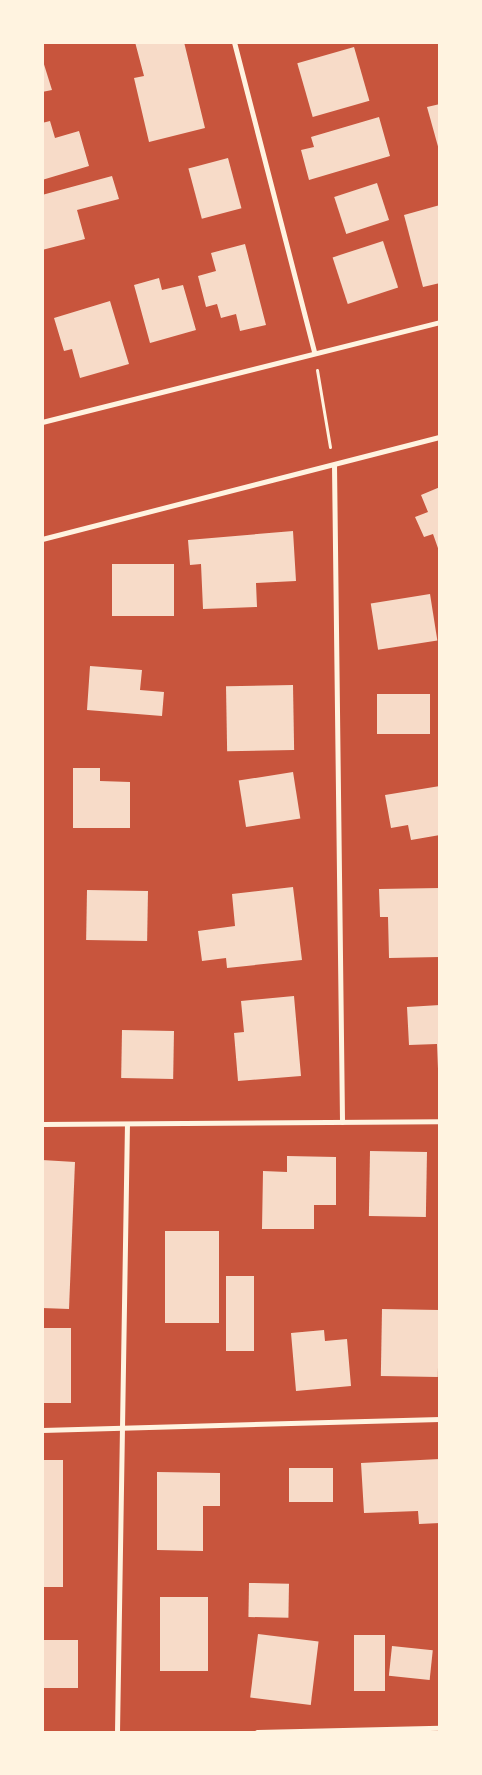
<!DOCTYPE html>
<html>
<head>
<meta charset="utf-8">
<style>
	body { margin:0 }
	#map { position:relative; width:482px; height:1775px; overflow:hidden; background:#c8553d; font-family:"IBM Plex Sans",sans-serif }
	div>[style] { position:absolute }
	.building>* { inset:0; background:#f7dbc8; transform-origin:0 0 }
	.path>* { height:3px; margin:-1.5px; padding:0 1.5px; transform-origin:1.5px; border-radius:1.5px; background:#fff3e0 }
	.minor>* { height:5px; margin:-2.5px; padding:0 2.5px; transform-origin:2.5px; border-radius:2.5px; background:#fff3e0 }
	span { translate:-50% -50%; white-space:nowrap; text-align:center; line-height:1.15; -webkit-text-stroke:4.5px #fff3e0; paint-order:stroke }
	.frame { position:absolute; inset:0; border:44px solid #fff3e0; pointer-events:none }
</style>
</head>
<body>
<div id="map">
	<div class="building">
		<i style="clip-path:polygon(135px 42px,184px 42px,205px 128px,149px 142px,134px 78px,144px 76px)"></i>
		<i style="left:354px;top:47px;width:56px;height:59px;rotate:74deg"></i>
		<i style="clip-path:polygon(42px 58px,52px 90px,42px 92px)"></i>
		<i style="clip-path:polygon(440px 104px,440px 150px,439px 150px,427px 107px)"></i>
		<i style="clip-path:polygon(379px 117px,390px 156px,309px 180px,301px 150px,314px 147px,311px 137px)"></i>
		<i style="clip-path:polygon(50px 121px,55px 138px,79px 131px,89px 166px,42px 180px,42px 123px)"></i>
		<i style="left:228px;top:158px;width:52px;height:41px;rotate:75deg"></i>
		<i style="clip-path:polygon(112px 176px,119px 199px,77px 210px,85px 239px,42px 250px,42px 195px)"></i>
		<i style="left:377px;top:183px;width:39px;height:45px;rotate:72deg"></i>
		<i style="clip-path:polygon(440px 205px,440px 283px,423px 287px,404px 215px)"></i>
		<i style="left:383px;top:241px;width:49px;height:53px;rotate:72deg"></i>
		<i style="clip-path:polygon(245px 244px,266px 325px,240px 331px,236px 314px,221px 318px,217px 304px,206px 307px,198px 276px,216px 271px,211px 253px)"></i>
		<i style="clip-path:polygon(159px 278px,162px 290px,183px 285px,196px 330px,150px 343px,134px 285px)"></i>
		<i style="clip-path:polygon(110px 301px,129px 364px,80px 378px,72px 349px,64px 351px,54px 318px)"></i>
		<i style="clip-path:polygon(440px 487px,440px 551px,439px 551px,433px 534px,424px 537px,415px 517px,428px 512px,421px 495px)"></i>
		<i style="clip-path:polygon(293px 531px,296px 581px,256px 583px,257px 607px,203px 609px,201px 564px,190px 565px,188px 540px)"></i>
		<i style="left:112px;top:564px;width:62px;height:52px"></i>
		<i style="left:430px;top:594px;width:47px;height:60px;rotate:81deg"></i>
		<i style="clip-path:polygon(90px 666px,142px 670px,140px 690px,164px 692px,162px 716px,87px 710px)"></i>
		<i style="left:293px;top:685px;width:65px;height:67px;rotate:89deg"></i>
		<i style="left:377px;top:694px;width:53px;height:40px"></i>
		<i style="clip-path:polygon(73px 768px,100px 768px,100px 781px,130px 782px,130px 828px,73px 828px)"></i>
		<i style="left:293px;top:772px;width:47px;height:55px;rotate:81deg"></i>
		<i style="clip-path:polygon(440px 786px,440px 835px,411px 840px,408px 825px,391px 828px,385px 795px)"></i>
		<i style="clip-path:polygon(293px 887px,302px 960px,227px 968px,226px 958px,202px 961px,198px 931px,235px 926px,232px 894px)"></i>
		<i style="clip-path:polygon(440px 888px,440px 957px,389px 958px,388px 917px,380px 917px,379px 889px)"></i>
		<i style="left:87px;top:890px;width:61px;height:50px;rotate:1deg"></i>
		<i style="clip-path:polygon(294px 996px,301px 1076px,238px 1081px,234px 1033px,244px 1032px,241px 1001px)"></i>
		<i style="clip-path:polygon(440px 1005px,440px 1069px,438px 1069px,437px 1044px,409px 1045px,407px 1007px)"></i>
		<i style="left:122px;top:1030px;width:52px;height:48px;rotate:1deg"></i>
		<i style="left:370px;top:1151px;width:57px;height:65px;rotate:1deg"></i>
		<i style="clip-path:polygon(287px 1156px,336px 1157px,336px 1205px,314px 1205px,314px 1229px,262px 1229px,263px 1171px,287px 1172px)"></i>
		<i style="clip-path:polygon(42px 1160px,75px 1162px,69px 1309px,42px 1308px)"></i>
		<i style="left:165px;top:1231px;width:54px;height:92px"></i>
		<i style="left:226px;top:1276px;width:28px;height:75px"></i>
		<i style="left:382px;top:1309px;width:57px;height:67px;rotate:1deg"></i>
		<i style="left:42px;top:1328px;width:29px;height:75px"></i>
		<i style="clip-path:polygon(324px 1330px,325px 1341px,347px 1339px,351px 1386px,296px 1391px,291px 1333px)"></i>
		<i style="clip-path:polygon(440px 1459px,440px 1523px,419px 1524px,418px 1511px,364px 1513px,361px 1463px)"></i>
		<i style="left:42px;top:1460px;width:21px;height:127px"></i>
		<i style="left:289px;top:1468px;width:44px;height:34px"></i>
		<i style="clip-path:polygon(157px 1472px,220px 1473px,220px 1506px,203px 1506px,203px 1551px,157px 1550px)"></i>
		<i style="left:249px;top:1583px;width:40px;height:34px;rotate:1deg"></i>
		<i style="left:160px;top:1597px;width:48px;height:74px"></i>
		<i style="left:258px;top:1634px;width:61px;height:64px;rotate:7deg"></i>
		<i style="left:354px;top:1635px;width:31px;height:56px"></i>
		<i style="left:42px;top:1640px;width:36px;height:48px"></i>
		<i style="left:392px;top:1646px;width:41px;height:30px;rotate:6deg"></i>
	</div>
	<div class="path">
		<i style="left:317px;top:370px;width:78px;rotate:80.4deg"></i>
	</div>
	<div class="minor">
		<i style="left:234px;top:42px;width:320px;rotate:75.5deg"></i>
		<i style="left:42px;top:422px;width:410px;rotate:-14.1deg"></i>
		<i style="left:334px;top:465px;width:657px;rotate:89.3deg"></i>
		<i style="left:42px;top:539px;width:411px;rotate:-14.4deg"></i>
		<i style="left:42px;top:1124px;width:398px;rotate:-0.4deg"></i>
		<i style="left:42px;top:1430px;width:398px;rotate:-1.6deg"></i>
		<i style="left:117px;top:1732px;width:608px;rotate:-89.06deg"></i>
		<i style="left:257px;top:1732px;width:183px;rotate:-1.3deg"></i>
	</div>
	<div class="frame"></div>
</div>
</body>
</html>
